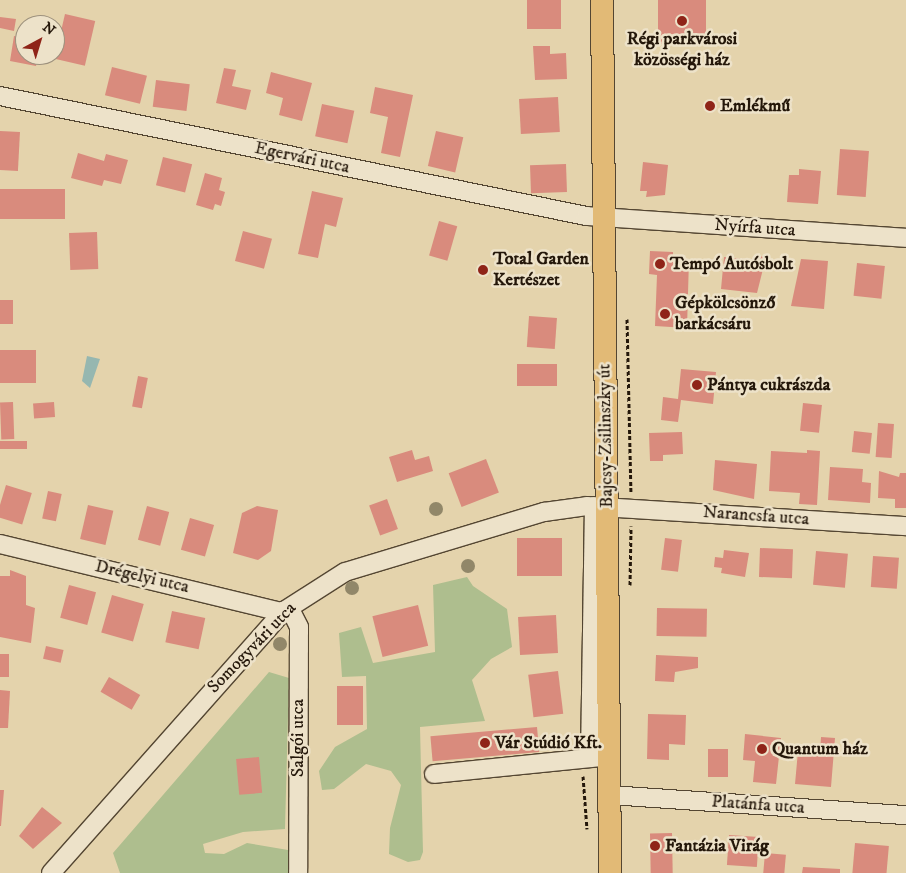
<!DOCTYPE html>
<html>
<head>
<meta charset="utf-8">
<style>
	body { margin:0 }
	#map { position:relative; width:906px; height:873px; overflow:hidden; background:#e4d3ac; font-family:"IM FELL DW Pica",serif }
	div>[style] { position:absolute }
	.green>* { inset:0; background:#aebe8e }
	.water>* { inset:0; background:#96b7b0 }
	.building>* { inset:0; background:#d98b7d; transform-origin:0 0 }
	.path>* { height:3px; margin-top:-1.5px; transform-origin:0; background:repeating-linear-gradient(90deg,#24170a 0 4px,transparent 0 6.5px) }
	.roads { filter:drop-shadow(1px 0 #544632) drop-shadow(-1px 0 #544632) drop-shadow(0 1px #544632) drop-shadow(0 -1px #544632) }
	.minor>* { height:18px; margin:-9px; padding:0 9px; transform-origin:9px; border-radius:9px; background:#ede2c9 }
	.major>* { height:22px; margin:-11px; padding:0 11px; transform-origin:11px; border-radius:11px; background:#e2ba76 }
	.trees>* { width:14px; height:14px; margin:-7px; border-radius:50%; background:#918769 }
	.dots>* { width:14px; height:14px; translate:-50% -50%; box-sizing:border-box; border:2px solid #ede2c9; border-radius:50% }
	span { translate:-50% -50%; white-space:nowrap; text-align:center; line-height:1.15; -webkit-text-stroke:5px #ede2c9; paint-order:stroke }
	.poi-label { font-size:18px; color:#24170a; font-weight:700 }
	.left { translate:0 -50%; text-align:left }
	.street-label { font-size:18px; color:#24170a }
	.north { position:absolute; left:15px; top:15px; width:50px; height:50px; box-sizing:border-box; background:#ede2c9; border:1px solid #9d917d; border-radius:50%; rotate:39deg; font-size:14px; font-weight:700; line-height:20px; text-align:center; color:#24170a }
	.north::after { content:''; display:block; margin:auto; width:18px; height:22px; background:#8f2418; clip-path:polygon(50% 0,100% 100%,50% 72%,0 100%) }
</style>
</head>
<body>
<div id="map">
	<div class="green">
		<i style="clip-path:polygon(467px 577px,473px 586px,507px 609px,512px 647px,491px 659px,472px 680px,485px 721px,420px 727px,423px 852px,420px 860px,408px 862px,389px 854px,390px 828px,401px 785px,391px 771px,366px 764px,334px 789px,322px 790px,319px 771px,335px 747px,367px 729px,366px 676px,342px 677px,339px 633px,361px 627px,373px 663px,435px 652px,433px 585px)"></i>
		<i style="clip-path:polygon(269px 672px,289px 678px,285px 829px,243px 832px,203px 844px,205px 853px,224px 854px,247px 843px,288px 850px,288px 873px,120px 873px,113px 853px)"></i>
	</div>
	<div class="water">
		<i style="clip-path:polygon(87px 356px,100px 359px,90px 388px,82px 381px)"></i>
	</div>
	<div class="building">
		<i style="left:527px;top:0;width:34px;height:29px"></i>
		<i style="left:658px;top:0;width:48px;height:44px"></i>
		<i style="left:65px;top:14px;width:31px;height:46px;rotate:13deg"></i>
		<i style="clip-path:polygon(0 17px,16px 19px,14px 31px,0 28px)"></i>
		<i style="clip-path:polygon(14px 36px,25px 38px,25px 55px,38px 55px,36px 66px,10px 61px)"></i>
		<i style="clip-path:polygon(533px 46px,550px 46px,550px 54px,566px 53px,567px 79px,535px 80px)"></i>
		<i style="left:112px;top:67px;width:36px;height:29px;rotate:14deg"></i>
		<i style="clip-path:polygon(224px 68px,236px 70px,232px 86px,251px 90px,246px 110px,216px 103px)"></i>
		<i style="clip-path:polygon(271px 72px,312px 83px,302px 121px,279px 115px,283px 98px,266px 93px)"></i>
		<i style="left:156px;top:80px;width:34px;height:27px;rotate:7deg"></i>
		<i style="clip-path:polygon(375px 87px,413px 95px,400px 157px,381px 153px,388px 117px,370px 113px)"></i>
		<i style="left:558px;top:97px;width:35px;height:39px;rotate:87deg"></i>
		<i style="left:322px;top:104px;width:33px;height:33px;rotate:12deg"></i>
		<i style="left:0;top:131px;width:20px;height:39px;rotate:3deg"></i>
		<i style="left:436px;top:131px;width:28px;height:36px;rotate:13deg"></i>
		<i style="left:840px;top:149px;width:29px;height:46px;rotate:4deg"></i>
		<i style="clip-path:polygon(78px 153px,104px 161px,106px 154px,128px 160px,121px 184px,104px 180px,102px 186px,71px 178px)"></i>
		<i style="left:163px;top:157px;width:30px;height:29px;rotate:14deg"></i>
		<i style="clip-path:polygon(643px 162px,668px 165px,665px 195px,646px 197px,647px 191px,640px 191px)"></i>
		<i style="left:566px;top:164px;width:28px;height:36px;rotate:88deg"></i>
		<i style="clip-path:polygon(799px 169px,821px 171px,818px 204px,787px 202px,789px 175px,799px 175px)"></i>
		<i style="clip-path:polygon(205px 173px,222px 178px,219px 190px,225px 192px,221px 206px,215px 204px,213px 210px,196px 205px)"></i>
		<i style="left:0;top:189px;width:65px;height:30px"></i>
		<i style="clip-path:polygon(312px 191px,343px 198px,336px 227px,325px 224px,318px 258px,298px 254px)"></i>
		<i style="left:439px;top:221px;width:19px;height:36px;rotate:16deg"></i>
		<i style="left:243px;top:231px;width:30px;height:31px;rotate:15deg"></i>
		<i style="left:97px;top:232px;width:37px;height:28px;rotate:88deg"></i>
		<i style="clip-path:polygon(650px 251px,673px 252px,673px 258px,689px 259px,687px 328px,655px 326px,657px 275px,649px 274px)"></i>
		<i style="clip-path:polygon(754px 256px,766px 257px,757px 293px,721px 289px,724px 257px,754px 260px)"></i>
		<i style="clip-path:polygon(801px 259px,828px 261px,824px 309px,791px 306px)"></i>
		<i style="left:857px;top:263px;width:28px;height:33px;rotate:6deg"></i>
		<i style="left:0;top:300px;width:13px;height:24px"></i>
		<i style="left:529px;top:316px;width:28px;height:31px;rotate:4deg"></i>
		<i style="left:0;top:350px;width:36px;height:33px"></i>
		<i style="left:517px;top:364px;width:40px;height:22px"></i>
		<i style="clip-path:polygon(681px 369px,716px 372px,713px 404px,681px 400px,678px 422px,661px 420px,663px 397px,678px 399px)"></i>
		<i style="left:138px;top:376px;width:10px;height:31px;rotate:11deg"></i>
		<i style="left:13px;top:402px;width:37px;height:13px;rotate:88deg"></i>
		<i style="left:54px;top:402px;width:15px;height:21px;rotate:86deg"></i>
		<i style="left:803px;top:403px;width:19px;height:28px;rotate:6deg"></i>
		<i style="left:878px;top:423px;width:16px;height:34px;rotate:4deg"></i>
		<i style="left:854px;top:431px;width:18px;height:21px;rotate:6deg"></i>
		<i style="clip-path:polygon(682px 432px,683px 454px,663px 455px,663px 461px,650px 461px,649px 433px)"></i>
		<i style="left:27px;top:441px;width:8px;height:27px;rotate:90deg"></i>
		<i style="clip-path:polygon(412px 450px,415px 460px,429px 456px,433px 471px,397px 482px,389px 457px)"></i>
		<i style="clip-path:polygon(807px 450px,820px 451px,817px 505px,799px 504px,800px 493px,769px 491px,771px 451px,807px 453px)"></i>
		<i style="left:486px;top:459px;width:36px;height:40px;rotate:69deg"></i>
		<i style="clip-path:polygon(715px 460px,757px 464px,754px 499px,713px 490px)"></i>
		<i style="clip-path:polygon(830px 467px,863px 469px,862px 482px,871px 483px,870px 503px,828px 500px)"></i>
		<i style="clip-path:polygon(879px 471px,899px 477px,900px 473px,906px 473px,906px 508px,895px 508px,895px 499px,878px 498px)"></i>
		<i style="left:6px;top:485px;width:27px;height:33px;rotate:17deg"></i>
		<i style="left:48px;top:491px;width:14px;height:28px;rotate:12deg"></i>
		<i style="left:387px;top:499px;width:32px;height:19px;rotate:70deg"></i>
		<i style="left:88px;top:505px;width:26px;height:35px;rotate:13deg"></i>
		<i style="left:147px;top:506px;width:23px;height:35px;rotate:15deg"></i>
		<i style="clip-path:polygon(257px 506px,278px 510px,271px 551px,258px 560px,233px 553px,242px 513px)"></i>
		<i style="left:190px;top:518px;width:25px;height:33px;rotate:16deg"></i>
		<i style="left:517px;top:538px;width:45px;height:38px"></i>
		<i style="left:665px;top:538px;width:17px;height:32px;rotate:7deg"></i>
		<i style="left:760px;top:548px;width:33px;height:29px;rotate:2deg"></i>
		<i style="clip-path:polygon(724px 550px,749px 553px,745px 577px,721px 573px,722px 568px,714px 567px,715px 557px,723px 558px)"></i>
		<i style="left:816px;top:551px;width:32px;height:34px;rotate:5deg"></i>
		<i style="left:873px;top:556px;width:26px;height:31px;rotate:4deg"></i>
		<i style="clip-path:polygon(10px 570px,26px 576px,26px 605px,35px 608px,31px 643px,0 637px,0 576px,10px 576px)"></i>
		<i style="left:69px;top:585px;width:28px;height:34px;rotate:15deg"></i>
		<i style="left:112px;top:595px;width:33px;height:39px;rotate:16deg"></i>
		<i style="left:418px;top:605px;width:42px;height:47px;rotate:76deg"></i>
		<i style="left:657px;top:608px;width:50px;height:28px;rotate:1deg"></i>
		<i style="left:172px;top:611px;width:34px;height:32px;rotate:12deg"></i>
		<i style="left:556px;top:615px;width:38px;height:38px;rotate:87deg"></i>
		<i style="left:46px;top:646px;width:18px;height:13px;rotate:13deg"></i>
		<i style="left:0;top:654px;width:9px;height:23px"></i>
		<i style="clip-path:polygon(656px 655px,698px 657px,698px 668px,675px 672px,674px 682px,655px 681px)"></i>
		<i style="left:558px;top:671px;width:43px;height:30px;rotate:83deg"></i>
		<i style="left:109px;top:677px;width:36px;height:17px;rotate:30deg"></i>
		<i style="left:337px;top:686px;width:26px;height:39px"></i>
		<i style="clip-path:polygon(0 690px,10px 691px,8px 728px,0 728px)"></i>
		<i style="clip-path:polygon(648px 714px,686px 715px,685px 745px,669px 744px,669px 760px,647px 759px)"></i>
		<i style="left:537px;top:727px;width:25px;height:107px;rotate:85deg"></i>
		<i style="clip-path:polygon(745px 734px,781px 738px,776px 784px,753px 782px,755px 761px,743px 760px)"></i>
		<i style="clip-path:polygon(821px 737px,835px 738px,831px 787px,795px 784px,798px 751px,820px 753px)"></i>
		<i style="left:708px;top:749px;width:20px;height:28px"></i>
		<i style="left:259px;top:757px;width:36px;height:23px;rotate:85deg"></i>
		<i style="clip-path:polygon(0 790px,4px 790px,1px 826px,0 826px)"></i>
		<i style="clip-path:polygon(42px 807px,62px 823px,33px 849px,19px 836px)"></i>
		<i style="left:672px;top:833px;width:40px;height:22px;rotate:89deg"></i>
		<i style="left:729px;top:835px;width:30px;height:30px;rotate:4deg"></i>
		<i style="left:855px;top:843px;width:34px;height:30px;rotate:5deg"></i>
		<i style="left:765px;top:853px;width:21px;height:20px;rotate:5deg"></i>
		<i style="clip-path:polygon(803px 867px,840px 869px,840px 873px,802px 873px)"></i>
	</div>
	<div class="path">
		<i style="left:627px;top:319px;width:173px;rotate:88.7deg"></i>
		<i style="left:630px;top:585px;width:59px;rotate:-89deg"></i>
		<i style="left:583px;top:776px;width:53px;rotate:85.7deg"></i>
	</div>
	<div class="roads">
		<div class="minor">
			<i style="left:0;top:96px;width:598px;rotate:11.57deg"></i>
			<i style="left:586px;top:216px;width:321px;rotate:3.9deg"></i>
			<i style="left:0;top:544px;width:301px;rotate:13.6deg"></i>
			<i style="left:293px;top:615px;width:13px;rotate:63deg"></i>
			<i style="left:299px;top:627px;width:246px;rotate:90.2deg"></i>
			<i style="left:590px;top:758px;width:252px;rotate:-89.1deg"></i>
			<i style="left:434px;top:774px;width:169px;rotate:-5.8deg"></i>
			<i style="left:610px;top:795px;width:297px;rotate:3.9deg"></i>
			<i style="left:51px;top:873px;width:351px;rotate:-48.4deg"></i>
			<i style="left:284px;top:611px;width:72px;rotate:-32.6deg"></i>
			<i style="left:345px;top:572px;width:208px;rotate:-16.8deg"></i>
			<i style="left:544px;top:512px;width:43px;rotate:-7.9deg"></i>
			<i style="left:587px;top:506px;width:320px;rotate:3.6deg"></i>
		</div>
		<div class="major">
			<i style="left:602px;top:0;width:873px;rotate:89.47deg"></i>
		</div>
	</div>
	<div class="trees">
		<i style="left:436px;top:509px"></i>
		<i style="left:468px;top:566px"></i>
		<i style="left:352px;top:588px"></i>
		<i style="left:280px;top:644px"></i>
	</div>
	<div class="dots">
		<i style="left:682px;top:21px;background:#8f2418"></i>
		<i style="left:710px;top:106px;background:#8f2418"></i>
		<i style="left:660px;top:264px;background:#8f2418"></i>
		<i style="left:483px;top:270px;background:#8f2418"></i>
		<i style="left:665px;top:314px;background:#8f2418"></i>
		<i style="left:697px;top:385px;background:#8f2418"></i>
		<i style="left:485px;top:743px;background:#8f2418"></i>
		<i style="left:762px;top:749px;background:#8f2418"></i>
		<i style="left:655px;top:846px;background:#8f2418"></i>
	</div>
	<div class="poi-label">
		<span style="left:682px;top:50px">Régi parkvárosi<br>közösségi ház</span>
		<span class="left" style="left:720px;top:106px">Emlékmű</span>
		<span class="left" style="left:493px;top:270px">Total Garden<br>Kertészet</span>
		<span class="left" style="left:670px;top:264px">Tempó Autósbolt</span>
		<span class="left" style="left:675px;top:314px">Gépkölcsönző<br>barkácsáru</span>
		<span class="left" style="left:707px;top:385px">Pántya cukrászda</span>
		<span class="left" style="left:495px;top:743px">Vár Stúdió Kft.</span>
		<span class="left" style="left:772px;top:749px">Quantum ház</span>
		<span class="left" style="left:665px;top:846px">Fantázia Virág</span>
	</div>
	<div class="street-label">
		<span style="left:302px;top:158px;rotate:12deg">Egervári utca</span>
		<span style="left:755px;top:228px;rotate:4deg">Nyírfa utca</span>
		<span style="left:606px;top:436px;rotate:-91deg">Bajcsy-Zsilinszky út</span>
		<span style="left:756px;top:516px;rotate:4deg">Narancsfa utca</span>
		<span style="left:142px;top:577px;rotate:13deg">Drégelyi utca</span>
		<span style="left:252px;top:648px;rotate:-46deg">Somogyvári utca</span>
		<span style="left:298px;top:738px;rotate:-90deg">Salgói utca</span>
		<span style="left:758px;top:805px;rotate:4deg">Platánfa utca</span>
	</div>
	<div class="north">N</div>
</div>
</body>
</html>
